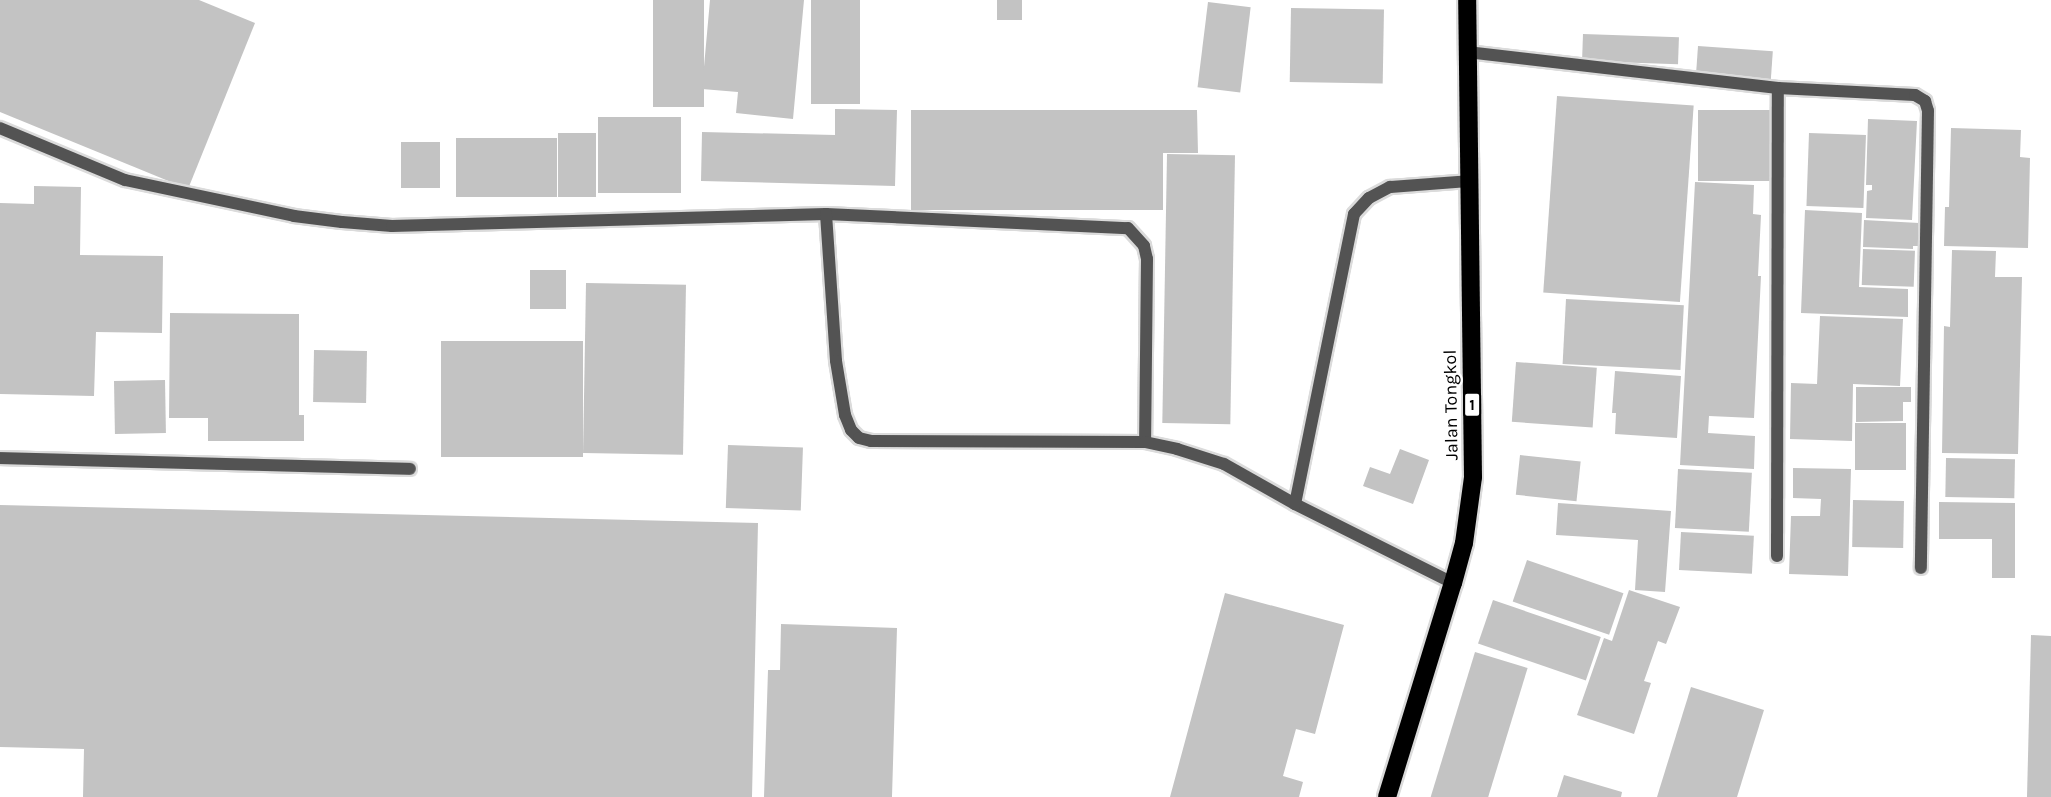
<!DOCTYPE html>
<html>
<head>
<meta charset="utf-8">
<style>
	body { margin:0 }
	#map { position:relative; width:2051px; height:797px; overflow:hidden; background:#fff; font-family:Karla,sans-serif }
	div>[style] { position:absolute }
	.building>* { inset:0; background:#c3c3c3; transform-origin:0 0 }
	.roads { filter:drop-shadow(2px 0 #dbdbdb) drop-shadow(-2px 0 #dbdbdb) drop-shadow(0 2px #dbdbdb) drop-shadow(0 -2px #dbdbdb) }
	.lane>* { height:12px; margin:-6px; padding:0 6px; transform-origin:6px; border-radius:6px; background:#535353 }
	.street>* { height:12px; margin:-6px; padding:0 6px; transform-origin:6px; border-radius:6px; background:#535353 }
	.highway>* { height:18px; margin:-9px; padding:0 9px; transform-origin:9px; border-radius:9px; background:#000 }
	span { translate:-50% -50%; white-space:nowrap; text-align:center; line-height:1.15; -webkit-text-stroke:4.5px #fff; paint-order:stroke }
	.shield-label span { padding:2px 4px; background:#fff; border:2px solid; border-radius:4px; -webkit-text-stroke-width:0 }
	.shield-label { font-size:16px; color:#000; font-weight:700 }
	.street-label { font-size:18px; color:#000 }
</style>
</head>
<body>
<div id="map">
	<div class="building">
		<i style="clip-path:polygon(0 0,199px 0,255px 23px,188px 189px,0 112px)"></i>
		<i style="left:653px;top:0;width:51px;height:107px"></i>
		<i style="clip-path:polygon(710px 0,804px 0,793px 119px,736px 113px,738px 92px,702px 89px)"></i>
		<i style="left:811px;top:0;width:49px;height:104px"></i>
		<i style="left:997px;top:0;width:25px;height:20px"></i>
		<i style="left:1208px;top:2px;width:43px;height:86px;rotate:7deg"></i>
		<i style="left:1291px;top:8px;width:93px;height:74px;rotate:1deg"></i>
		<i style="left:1583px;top:34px;width:96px;height:27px;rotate:2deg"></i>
		<i style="left:1698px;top:46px;width:75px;height:29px;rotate:4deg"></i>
		<i style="left:1557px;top:96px;width:137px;height:197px;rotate:4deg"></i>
		<i style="clip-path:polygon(835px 109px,897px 110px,895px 186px,701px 181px,702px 132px,835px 135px)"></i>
		<i style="clip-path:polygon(911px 110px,1197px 110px,1198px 153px,1163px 153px,1163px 210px,911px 210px)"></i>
		<i style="left:1698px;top:110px;width:75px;height:71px"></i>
		<i style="left:681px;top:117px;width:76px;height:83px;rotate:90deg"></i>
		<i style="clip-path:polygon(1868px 119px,1917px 121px,1912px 220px,1866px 218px,1867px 191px,1872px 190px,1872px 185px,1866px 185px)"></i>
		<i style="clip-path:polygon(1951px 128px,2021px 130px,2020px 157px,2030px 158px,2028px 248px,1944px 246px,1945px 207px,1949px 207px)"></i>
		<i style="left:558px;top:133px;width:38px;height:64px"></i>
		<i style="left:1809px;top:133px;width:57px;height:73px;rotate:2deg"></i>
		<i style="left:456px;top:138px;width:101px;height:59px"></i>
		<i style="left:401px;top:142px;width:39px;height:46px"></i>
		<i style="left:1167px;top:154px;width:68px;height:269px;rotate:1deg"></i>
		<i style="clip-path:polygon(1695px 182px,1754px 185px,1753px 214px,1761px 215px,1758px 276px,1761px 276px,1754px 418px,1709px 416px,1708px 433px,1755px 436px,1754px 469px,1680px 465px)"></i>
		<i style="clip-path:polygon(34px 186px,81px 187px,80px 255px,163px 256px,162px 333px,96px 332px,94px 396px,0 394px,0 203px,34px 204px)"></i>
		<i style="clip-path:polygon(1805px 210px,1862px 213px,1859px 287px,1908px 289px,1908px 317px,1801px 313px)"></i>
		<i style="clip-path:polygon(1864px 220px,1919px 223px,1919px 246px,1913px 246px,1913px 249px,1863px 247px)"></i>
		<i style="left:1863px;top:249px;width:52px;height:36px;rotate:2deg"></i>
		<i style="clip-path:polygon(1952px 250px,1996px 251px,1995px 277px,2022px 277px,2018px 454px,1942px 453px,1944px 326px,1950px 327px)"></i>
		<i style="left:530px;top:270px;width:36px;height:39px"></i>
		<i style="left:586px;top:283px;width:100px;height:170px;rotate:1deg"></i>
		<i style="left:1566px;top:299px;width:118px;height:65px;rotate:3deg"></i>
		<i style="clip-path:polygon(170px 313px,299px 314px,299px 415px,304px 415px,304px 441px,208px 441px,208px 418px,169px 418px)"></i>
		<i style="clip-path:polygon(1820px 316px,1903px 319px,1900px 386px,1853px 384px,1852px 441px,1790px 439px,1791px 383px,1817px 384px)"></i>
		<i style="left:441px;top:341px;width:142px;height:116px"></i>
		<i style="left:314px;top:350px;width:53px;height:52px;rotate:1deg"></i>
		<i style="left:1516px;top:362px;width:81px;height:60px;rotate:4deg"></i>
		<i style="clip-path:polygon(1615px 371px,1681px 376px,1677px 438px,1615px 434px,1616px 413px,1612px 413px)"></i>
		<i style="left:165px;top:380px;width:53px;height:51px;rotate:89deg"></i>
		<i style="clip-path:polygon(1856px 387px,1911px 387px,1911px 402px,1903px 402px,1903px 421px,1856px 422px)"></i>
		<i style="left:1855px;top:423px;width:51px;height:47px"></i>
		<i style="left:728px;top:445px;width:75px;height:63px;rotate:2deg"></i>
		<i style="clip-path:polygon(1400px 449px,1429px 460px,1413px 504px,1363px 486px,1370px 467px,1390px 474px)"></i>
		<i style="left:1520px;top:455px;width:61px;height:40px;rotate:6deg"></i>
		<i style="left:1946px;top:458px;width:69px;height:39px;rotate:1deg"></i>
		<i style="clip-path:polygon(1793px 468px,1851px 469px,1848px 576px,1789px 574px,1791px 516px,1820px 516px,1821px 499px,1793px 498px)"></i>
		<i style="left:1678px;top:469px;width:74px;height:59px;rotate:3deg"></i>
		<i style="left:1853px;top:500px;width:51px;height:47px;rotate:1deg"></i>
		<i style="clip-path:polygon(1939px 502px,2015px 503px,2015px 578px,1992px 578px,1992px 539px,1939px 539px)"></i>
		<i style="clip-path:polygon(1558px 503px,1671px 511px,1665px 592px,1635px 590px,1638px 540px,1556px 535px)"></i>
		<i style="clip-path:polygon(0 505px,758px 523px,752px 797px,83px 797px,84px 749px,0 747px)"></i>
		<i style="left:1681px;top:532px;width:73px;height:38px;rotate:3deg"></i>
		<i style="left:1527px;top:560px;width:102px;height:44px;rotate:19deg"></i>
		<i style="clip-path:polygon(1629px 590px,1680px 607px,1666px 644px,1658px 641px,1644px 681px,1651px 683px,1634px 734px,1577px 715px,1604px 638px,1612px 641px)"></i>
		<i style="clip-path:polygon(1225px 593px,1344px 625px,1315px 734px,1296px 729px,1283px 776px,1303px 782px,1299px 797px,1170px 797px)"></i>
		<i style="left:1493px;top:600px;width:114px;height:46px;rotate:19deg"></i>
		<i style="clip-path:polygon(781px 624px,897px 628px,892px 797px,764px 797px,768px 670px,780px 670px)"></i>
		<i style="clip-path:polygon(2031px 635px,2051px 636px,2051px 797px,2027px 797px)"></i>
		<i style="left:1475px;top:652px;width:55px;height:152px;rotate:17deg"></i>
		<i style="clip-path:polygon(1691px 687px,1764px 710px,1737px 797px,1657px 797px)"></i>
		<i style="clip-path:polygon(1564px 775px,1622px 792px,1621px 797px,1557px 797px)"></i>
	</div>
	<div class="roads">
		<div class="lane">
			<i style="left:0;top:128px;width:135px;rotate:22.6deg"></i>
			<i style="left:125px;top:180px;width:173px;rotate:12deg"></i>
			<i style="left:294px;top:216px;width:48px;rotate:7.1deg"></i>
			<i style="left:342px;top:222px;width:50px;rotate:4.6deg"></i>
			<i style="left:392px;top:226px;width:434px;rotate:-1.6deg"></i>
			<i style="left:826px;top:214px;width:302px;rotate:2.7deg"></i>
			<i style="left:1128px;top:228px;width:24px;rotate:48deg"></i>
			<i style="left:1144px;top:246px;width:13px;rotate:77deg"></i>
			<i style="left:1147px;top:259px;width:183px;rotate:90.6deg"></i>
			<i style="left:826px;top:214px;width:147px;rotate:86.1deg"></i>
			<i style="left:836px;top:361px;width:55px;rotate:80.5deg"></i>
			<i style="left:845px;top:415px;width:16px;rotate:68deg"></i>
			<i style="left:851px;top:430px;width:11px;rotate:45deg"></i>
			<i style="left:859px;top:438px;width:12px;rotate:14deg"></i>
			<i style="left:871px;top:441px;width:274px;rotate:0.2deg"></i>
			<i style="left:1145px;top:442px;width:33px;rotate:12deg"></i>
			<i style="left:1177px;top:449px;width:49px;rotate:17.7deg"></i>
			<i style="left:1224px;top:464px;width:81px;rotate:29.4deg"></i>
			<i style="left:1295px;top:504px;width:177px;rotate:26.6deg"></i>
			<i style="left:0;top:458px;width:410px;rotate:1.5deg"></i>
			<i style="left:1295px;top:504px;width:296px;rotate:-78.5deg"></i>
			<i style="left:1354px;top:214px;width:22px;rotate:-47deg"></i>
			<i style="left:1369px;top:198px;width:24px;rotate:-28deg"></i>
			<i style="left:1390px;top:187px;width:79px;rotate:-4.3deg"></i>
		</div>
		<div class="street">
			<i style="left:1467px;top:52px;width:313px;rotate:6.6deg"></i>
			<i style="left:1778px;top:88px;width:137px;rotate:2.9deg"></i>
			<i style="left:1915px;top:95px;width:12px;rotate:31deg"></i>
			<i style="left:1925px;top:101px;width:10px;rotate:73deg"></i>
			<i style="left:1928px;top:111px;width:457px;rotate:90.9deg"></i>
			<i style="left:1777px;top:556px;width:468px;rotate:-89.9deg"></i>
		</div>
		<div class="highway">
			<i style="left:1387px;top:797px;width:224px;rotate:-72.9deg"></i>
			<i style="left:1453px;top:583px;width:41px;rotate:-74.6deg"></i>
			<i style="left:1464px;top:543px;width:67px;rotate:-82.2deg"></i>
			<i style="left:1473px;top:477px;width:477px;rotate:-90.7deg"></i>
		</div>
	</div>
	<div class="shield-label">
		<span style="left:1472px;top:405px">1</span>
	</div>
	<div class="street-label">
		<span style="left:1451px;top:405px;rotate:-91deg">Jalan Tongkol</span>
	</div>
</div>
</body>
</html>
